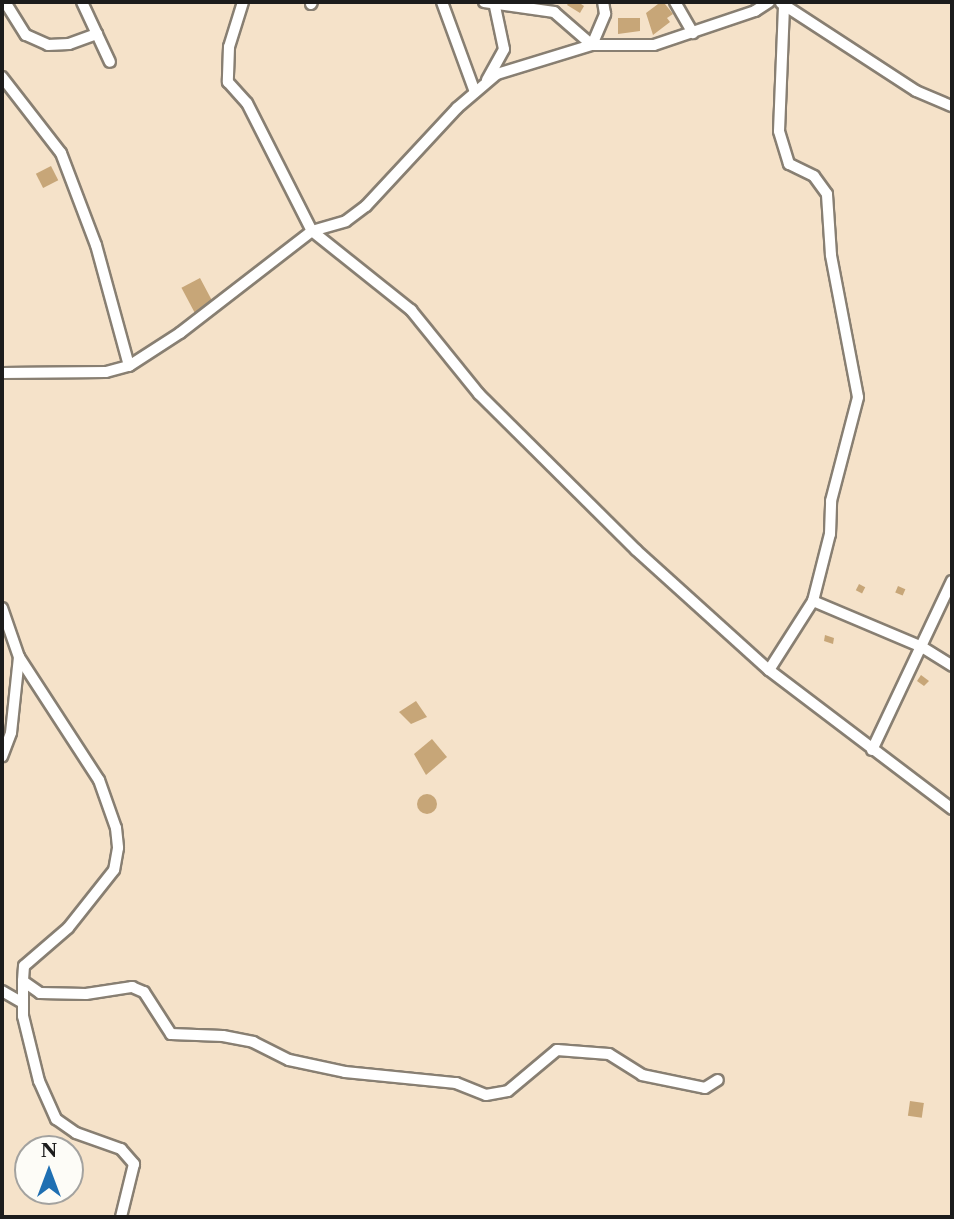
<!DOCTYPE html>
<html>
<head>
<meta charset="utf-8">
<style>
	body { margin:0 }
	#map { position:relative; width:954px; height:1219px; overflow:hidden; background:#f5e2c9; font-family:"Libre Caslon Text",serif }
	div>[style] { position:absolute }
	.building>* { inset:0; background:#c7a678; transform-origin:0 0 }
	.round { border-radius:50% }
	.roads { filter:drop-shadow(2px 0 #887f72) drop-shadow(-2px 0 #887f72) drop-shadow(0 2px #887f72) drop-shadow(0 -2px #887f72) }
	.street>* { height:10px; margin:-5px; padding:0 5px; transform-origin:5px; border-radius:5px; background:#fff }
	span { translate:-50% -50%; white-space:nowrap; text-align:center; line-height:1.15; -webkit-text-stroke:6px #fdfcf7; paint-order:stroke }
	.frame { position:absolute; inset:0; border:4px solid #1c1c1c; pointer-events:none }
	.north { position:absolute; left:14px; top:1135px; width:70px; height:70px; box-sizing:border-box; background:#fdfcf7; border:2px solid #a3a29f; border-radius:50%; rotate:0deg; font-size:19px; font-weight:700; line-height:28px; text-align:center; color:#1c1c1c }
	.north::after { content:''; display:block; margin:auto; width:24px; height:32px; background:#1f6fb2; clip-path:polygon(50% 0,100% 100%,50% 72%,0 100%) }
</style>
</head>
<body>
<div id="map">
	<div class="building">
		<i style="clip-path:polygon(569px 2px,578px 2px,584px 6px,580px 13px,567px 5px)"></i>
		<i style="clip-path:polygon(658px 4px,665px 4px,673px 14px,667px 18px,670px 22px,653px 35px,646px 13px)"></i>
		<i style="clip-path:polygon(618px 18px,640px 18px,640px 31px,618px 34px)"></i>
		<i style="left:51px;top:166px;width:16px;height:17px;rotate:63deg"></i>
		<i style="left:200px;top:278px;width:30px;height:21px;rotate:62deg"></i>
		<i style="left:859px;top:584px;width:7px;height:7px;rotate:27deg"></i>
		<i style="left:898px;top:586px;width:8px;height:7px;rotate:23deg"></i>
		<i style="clip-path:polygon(825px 635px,834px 638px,833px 644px,824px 641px)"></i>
		<i style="clip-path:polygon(921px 675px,929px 681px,924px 686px,917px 681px)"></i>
		<i style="clip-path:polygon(416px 701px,427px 717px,411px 724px,399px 712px)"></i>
		<i style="clip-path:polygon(432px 739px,447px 757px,426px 775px,414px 754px)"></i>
		<i class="round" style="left:417px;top:794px;width:20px;height:20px"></i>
		<i style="left:910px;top:1101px;width:14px;height:15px;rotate:8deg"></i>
	</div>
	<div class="roads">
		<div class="street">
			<i style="left:5px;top:2px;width:39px;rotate:58deg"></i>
			<i style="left:26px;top:35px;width:24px;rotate:24deg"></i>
			<i style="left:48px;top:45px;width:21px;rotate:-3deg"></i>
			<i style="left:69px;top:44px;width:30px;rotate:-20deg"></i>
			<i style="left:82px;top:2px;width:66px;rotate:65deg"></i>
			<i style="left:243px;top:2px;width:47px;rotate:107.3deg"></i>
			<i style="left:229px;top:47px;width:35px;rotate:92deg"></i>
			<i style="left:228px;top:82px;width:28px;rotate:48deg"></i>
			<i style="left:247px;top:103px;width:144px;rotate:63.1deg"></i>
			<i style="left:312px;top:231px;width:127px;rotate:38.6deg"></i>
			<i style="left:411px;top:310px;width:108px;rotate:51deg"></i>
			<i style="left:479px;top:394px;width:221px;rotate:44.8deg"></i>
			<i style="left:636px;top:550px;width:179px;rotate:42.1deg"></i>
			<i style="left:769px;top:670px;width:230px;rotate:37.2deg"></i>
			<i style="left:442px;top:2px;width:96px;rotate:69.9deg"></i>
			<i style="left:484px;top:2px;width:71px;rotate:8.1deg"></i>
			<i style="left:554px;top:12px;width:50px;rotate:41deg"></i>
			<i style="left:675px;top:2px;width:36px;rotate:60deg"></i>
			<i style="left:781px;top:3px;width:161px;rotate:33.1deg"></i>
			<i style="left:916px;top:91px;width:39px;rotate:23deg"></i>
			<i style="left:311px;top:4px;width:2px;rotate:-63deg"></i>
			<i style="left:592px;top:45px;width:34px;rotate:-67deg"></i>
			<i style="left:605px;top:14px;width:12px;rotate:-99deg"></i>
			<i style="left:2px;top:77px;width:96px;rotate:52.2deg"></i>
			<i style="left:61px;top:153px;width:98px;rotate:69.2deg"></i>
			<i style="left:96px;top:245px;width:125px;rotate:74.7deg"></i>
			<i style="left:487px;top:80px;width:35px;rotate:-61deg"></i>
			<i style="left:504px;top:49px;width:48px;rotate:-102deg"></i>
			<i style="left:2px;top:373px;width:104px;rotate:-0.6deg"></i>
			<i style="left:106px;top:372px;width:24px;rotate:-15deg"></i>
			<i style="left:129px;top:366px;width:61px;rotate:-32.9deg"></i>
			<i style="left:180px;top:333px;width:167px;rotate:-37.7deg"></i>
			<i style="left:312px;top:231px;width:35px;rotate:-16deg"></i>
			<i style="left:346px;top:221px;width:25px;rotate:-37deg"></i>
			<i style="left:366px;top:206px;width:134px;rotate:-47.1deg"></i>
			<i style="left:457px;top:108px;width:52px;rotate:-40.4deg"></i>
			<i style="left:497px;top:74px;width:99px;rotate:-17deg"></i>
			<i style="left:592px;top:45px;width:62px"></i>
			<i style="left:654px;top:45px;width:107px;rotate:-18.6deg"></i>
			<i style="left:755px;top:11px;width:17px;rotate:-33deg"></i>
			<i style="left:813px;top:601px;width:118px;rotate:22.9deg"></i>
			<i style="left:922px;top:647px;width:36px;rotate:32deg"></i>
			<i style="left:2px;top:608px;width:52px;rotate:70.9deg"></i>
			<i style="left:19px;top:657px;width:76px;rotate:96deg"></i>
			<i style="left:11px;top:733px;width:25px;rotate:111deg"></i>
			<i style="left:19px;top:657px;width:147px;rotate:57deg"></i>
			<i style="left:99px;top:780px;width:51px;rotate:70.5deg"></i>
			<i style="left:116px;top:828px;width:20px;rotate:84deg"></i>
			<i style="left:118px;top:848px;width:22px;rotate:100deg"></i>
			<i style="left:114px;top:870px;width:74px;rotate:128.4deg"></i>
			<i style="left:68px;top:928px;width:58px;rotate:139.2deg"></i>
			<i style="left:24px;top:966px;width:15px;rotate:94deg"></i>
			<i style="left:23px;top:981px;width:21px;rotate:35deg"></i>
			<i style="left:40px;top:993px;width:46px;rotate:1.2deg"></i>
			<i style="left:86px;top:994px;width:47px;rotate:-8.7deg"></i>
			<i style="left:132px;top:987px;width:13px;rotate:23deg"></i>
			<i style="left:144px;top:992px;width:50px;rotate:57.3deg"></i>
			<i style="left:171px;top:1034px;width:52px;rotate:2.2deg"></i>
			<i style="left:223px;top:1036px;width:31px;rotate:11deg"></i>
			<i style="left:253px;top:1042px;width:40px;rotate:26.6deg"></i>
			<i style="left:289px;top:1060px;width:57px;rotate:12.1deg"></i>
			<i style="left:345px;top:1072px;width:112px;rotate:5.7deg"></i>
			<i style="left:456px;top:1083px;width:32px;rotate:22deg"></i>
			<i style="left:486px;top:1095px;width:22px;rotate:-10deg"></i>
			<i style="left:508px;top:1091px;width:64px;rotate:-39.9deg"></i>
			<i style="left:557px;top:1050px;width:52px;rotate:4.4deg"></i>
			<i style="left:609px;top:1054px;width:39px;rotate:32deg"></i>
			<i style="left:642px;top:1075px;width:64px;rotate:11.7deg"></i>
			<i style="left:705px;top:1088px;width:15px;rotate:-32deg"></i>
			<i style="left:769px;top:670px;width:82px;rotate:-57.5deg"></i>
			<i style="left:813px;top:601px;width:69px;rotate:-75.8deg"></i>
			<i style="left:830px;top:534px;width:33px;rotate:-88deg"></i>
			<i style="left:831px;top:501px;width:107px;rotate:-75.4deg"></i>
			<i style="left:858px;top:397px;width:145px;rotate:-100.8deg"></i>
			<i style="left:831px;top:255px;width:61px;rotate:-93.8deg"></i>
			<i style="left:827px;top:194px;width:22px;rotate:-126deg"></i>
			<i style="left:814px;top:176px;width:28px;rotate:-154deg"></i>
			<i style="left:789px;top:164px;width:34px;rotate:-107deg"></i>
			<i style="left:779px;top:131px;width:126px;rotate:-87.7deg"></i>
			<i style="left:872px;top:750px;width:187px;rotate:-64.7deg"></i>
			<i style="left:23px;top:981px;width:35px;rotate:90deg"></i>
			<i style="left:23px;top:1016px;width:67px;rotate:76.2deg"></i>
			<i style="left:39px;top:1081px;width:42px;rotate:65.9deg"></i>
			<i style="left:56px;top:1119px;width:24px;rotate:35deg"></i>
			<i style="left:76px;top:1133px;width:48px;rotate:19.6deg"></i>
			<i style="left:121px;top:1149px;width:20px;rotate:49deg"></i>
			<i style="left:134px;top:1164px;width:55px;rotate:103.8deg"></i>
			<i style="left:2px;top:991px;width:22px;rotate:30deg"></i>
		</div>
	</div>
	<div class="frame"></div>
	<div class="north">N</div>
</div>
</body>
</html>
